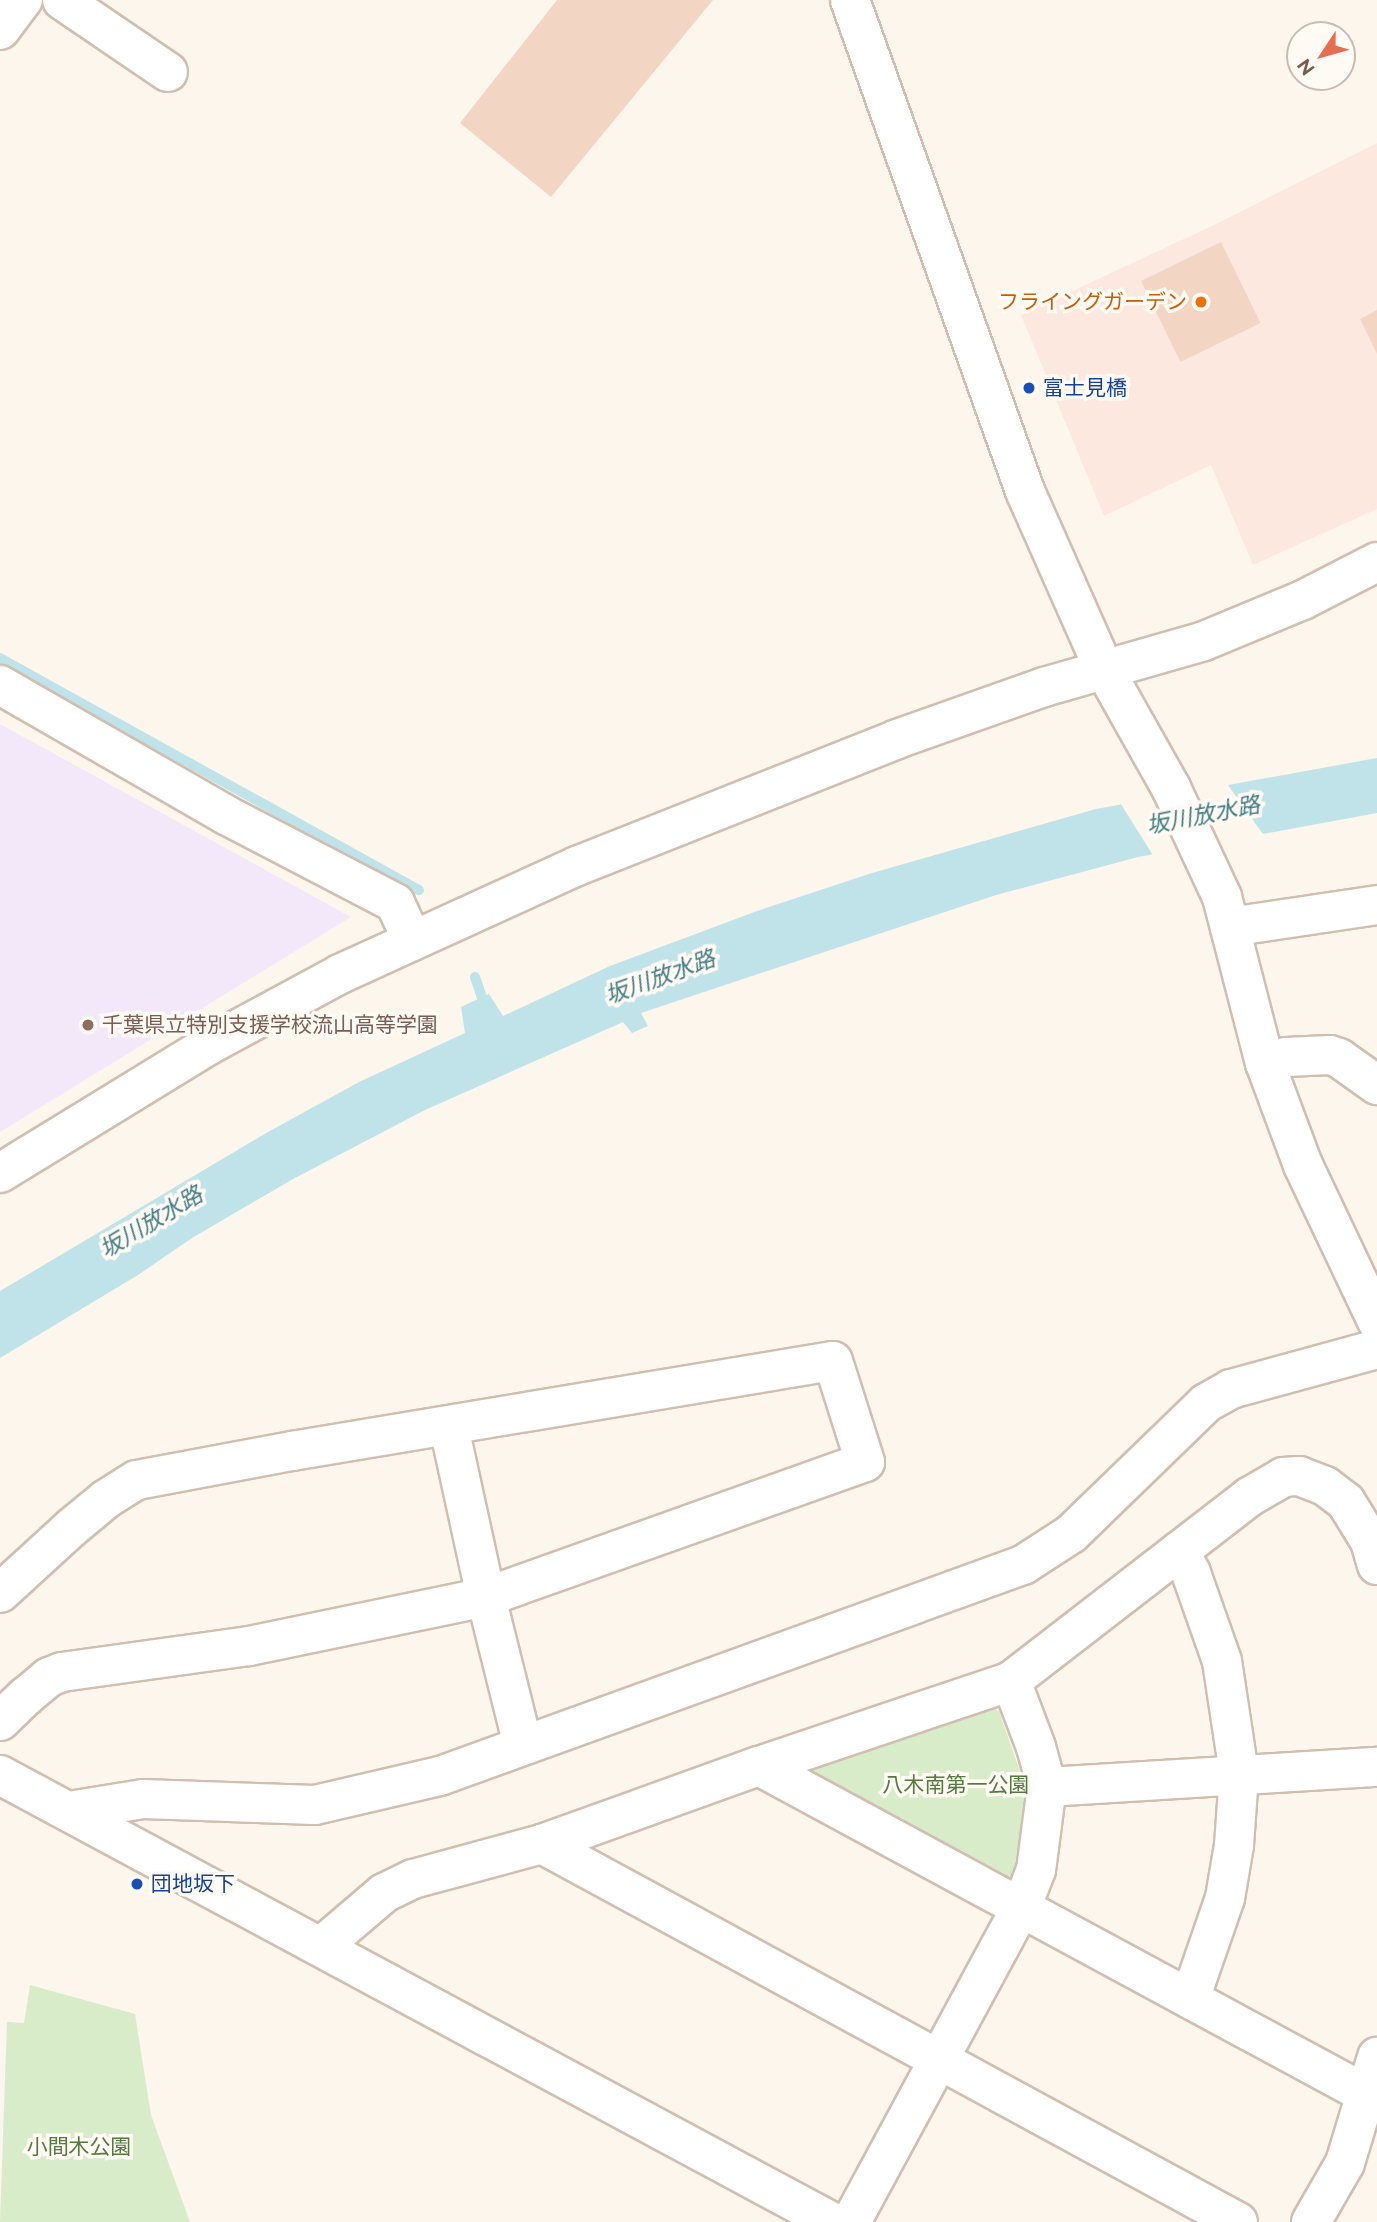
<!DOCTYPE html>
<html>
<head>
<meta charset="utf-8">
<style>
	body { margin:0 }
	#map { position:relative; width:1377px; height:2222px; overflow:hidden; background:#fdf6ec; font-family:Raleway,"Noto Sans JP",sans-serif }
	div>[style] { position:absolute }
	.commercial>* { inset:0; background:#fde8e0 }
	.education>* { inset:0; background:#f3e8fa }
	.green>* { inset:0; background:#d8ecc9 }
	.water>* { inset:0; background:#bfe3e8 }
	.pier>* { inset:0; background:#fdf6ec }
	.stream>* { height:10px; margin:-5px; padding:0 5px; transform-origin:5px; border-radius:5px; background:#bfe3e8 }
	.building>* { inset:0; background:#f3d5c3; transform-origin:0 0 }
	.roads { filter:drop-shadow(2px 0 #d1beb0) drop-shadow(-2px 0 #d1beb0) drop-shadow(0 2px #d1beb0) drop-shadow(0 -2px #d1beb0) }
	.minor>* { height:38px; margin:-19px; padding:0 19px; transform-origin:19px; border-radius:19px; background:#fff }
	.dots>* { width:19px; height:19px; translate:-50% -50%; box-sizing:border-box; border:4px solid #fffaf3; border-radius:50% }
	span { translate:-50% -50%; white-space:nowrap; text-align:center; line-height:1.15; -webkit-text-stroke:7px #fffaf3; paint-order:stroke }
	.food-label { font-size:21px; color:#c56008 }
	.right { translate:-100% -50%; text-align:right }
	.transit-label { font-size:21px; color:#164399 }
	.left { translate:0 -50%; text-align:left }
	.education-label { font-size:21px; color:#785e54 }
	.park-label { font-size:21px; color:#537a41 }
	.water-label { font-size:23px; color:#437c86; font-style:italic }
	.north { position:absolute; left:1286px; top:21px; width:70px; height:70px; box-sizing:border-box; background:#fffaf3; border:2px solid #cabbb1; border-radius:50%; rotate:234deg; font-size:19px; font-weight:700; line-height:28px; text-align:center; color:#7a5c4d }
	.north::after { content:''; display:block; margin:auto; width:24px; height:32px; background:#e76f51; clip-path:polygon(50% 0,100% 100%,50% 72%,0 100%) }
</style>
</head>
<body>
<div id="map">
	<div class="commercial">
		<i style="clip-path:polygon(1377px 143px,1377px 509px,1253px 565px,1211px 465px,1104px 516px,1021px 315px,1216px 224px)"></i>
	</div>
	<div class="education">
		<i style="clip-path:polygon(0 724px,351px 917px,0 1132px)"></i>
	</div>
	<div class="green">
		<i style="clip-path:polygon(986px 1705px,999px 1711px,1027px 1792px,1013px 1876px,993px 1881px,807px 1780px,810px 1767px)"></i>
		<i style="clip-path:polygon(30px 1985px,135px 2014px,151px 2115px,190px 2222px,0 2222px,7px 2022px,24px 2023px)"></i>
	</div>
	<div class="water">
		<i style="clip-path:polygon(1377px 758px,1377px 813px,1138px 857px,996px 895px,641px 1013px,648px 1026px,632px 1033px,623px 1022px,425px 1110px,293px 1179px,192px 1238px,138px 1275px,0 1358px,0 1291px,268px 1132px,359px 1082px,465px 1033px,461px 1007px,489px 994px,503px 1016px,610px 966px,757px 911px,872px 873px,1096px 809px)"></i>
	</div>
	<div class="pier">
		<i style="clip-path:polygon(1225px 781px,1265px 837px,1154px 857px,1119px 801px)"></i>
	</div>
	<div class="stream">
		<i style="left:0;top:658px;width:479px;rotate:29deg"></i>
		<i style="left:475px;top:977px;width:36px;rotate:71deg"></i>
	</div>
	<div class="building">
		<i style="clip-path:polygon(557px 0,713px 0,551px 197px,460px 123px)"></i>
		<i style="left:1221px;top:242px;width:90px;height:89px;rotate:64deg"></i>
		<i style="clip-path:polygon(1377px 310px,1377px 354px,1360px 319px)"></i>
	</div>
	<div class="roads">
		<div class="minor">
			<i style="left:62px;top:0;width:128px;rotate:34.2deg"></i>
			<i style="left:850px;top:0;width:521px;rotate:70.38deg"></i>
			<i style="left:1025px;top:491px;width:195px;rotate:66.1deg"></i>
			<i style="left:1104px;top:669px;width:137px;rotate:60.6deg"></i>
			<i style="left:1171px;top:788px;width:120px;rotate:64.9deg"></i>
			<i style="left:1222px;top:897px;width:171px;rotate:75.5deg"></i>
			<i style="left:1265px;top:1063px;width:109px;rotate:69.6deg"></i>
			<i style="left:1303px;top:1165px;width:173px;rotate:64.6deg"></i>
			<i style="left:0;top:30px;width:38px;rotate:-53deg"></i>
			<i style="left:0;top:685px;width:261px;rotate:29.9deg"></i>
			<i style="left:226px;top:815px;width:191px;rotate:27.5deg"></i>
			<i style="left:395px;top:903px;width:40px;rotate:65deg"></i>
			<i style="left:1230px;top:927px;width:149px;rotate:-8.5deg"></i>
			<i style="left:1265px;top:1063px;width:22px;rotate:-16deg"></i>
			<i style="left:1286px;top:1057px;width:44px;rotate:-2.6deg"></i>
			<i style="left:1330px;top:1055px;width:9px;rotate:18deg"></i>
			<i style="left:1339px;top:1058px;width:47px;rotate:35.4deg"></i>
			<i style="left:0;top:1173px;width:243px;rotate:-31.5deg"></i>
			<i style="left:207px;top:1046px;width:151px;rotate:-28.4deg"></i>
			<i style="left:340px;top:974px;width:260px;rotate:-24.5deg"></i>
			<i style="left:577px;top:866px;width:344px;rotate:-21.6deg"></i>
			<i style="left:897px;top:739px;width:156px;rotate:-19.5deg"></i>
			<i style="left:1044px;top:687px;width:166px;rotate:-16deg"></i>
			<i style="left:1204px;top:641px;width:107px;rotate:-22.5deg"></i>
			<i style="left:1303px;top:600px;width:83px;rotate:-27.2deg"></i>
			<i style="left:449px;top:1427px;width:174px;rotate:77.7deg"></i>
			<i style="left:486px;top:1597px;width:153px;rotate:76deg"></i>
			<i style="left:1179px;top:1551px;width:25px;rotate:61deg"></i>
			<i style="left:1191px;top:1573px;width:93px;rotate:70.6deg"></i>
			<i style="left:1222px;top:1661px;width:114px;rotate:81.4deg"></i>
			<i style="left:1239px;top:1774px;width:71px;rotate:94deg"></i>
			<i style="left:1234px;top:1845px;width:54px;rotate:99.6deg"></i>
			<i style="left:1225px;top:1898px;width:107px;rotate:109.1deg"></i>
			<i style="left:0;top:1593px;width:96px;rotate:-42.5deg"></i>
			<i style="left:71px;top:1528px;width:45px;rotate:-39.6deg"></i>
			<i style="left:106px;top:1499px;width:36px;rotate:-32deg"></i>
			<i style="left:137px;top:1480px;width:158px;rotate:-10.6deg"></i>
			<i style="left:292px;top:1451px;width:548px;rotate:-9.45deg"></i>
			<i style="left:833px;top:1361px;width:106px;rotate:72.4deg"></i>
			<i style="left:865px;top:1462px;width:402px;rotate:160.4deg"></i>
			<i style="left:486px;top:1597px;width:242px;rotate:168.3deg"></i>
			<i style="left:249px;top:1646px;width:189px;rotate:172.1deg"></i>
			<i style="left:62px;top:1672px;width:14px;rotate:159deg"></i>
			<i style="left:49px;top:1677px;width:30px;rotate:140deg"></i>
			<i style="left:26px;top:1696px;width:36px;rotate:136deg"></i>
			<i style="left:759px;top:1766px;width:690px;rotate:28.39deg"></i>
			<i style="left:0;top:1775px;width:944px;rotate:28.25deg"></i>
			<i style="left:1047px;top:1787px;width:331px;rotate:-3.5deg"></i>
			<i style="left:69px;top:1811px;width:75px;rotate:-9.2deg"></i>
			<i style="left:143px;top:1799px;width:172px;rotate:2deg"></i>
			<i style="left:315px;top:1805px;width:128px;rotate:-13.1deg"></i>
			<i style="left:440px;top:1776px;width:620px;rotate:-19.9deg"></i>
			<i style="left:1023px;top:1565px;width:57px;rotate:-32.9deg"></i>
			<i style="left:1071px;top:1534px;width:188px;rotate:-44.1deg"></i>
			<i style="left:1206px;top:1403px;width:29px;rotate:-29deg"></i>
			<i style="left:1231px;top:1389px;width:151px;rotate:-15.3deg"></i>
			<i style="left:542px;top:1844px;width:792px;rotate:28.51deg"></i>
			<i style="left:322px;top:1946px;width:82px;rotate:-40.5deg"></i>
			<i style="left:384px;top:1893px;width:32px;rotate:-26deg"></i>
			<i style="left:413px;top:1879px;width:134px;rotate:-15.2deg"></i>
			<i style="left:542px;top:1844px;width:231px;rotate:-19.8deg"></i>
			<i style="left:759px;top:1766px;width:266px;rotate:-18.6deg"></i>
			<i style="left:1011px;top:1681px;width:301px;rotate:-37.7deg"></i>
			<i style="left:1249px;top:1497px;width:39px;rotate:-30deg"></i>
			<i style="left:1283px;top:1477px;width:16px;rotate:-4deg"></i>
			<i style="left:1299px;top:1476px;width:28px;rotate:21deg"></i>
			<i style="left:1325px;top:1486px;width:26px;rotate:37deg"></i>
			<i style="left:1346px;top:1502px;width:46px;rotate:58.4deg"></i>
			<i style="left:1370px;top:1541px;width:25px;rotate:74deg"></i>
			<i style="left:851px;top:2222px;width:359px;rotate:-61.6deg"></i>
			<i style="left:1022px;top:1906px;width:39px;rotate:-69deg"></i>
			<i style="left:1036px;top:1870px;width:84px;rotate:-82.5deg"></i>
			<i style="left:1047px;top:1787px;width:41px;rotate:-105.4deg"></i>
			<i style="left:1036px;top:1747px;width:71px;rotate:-110.7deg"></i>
			<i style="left:1311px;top:2222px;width:68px;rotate:-60deg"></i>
			<i style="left:1345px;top:2163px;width:111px;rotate:-73.2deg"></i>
		</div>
	</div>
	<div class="dots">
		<i style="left:1201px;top:302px;background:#e8710a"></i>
		<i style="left:1029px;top:388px;background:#1a4fb4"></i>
		<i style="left:88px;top:1025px;background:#8d6e63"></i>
		<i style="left:137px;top:1884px;background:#1a4fb4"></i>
	</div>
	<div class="food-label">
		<span class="right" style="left:1187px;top:302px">フライングガーデン</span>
	</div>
	<div class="transit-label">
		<span class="left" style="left:1043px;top:388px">富士見橋</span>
		<span class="left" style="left:151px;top:1884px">団地坂下</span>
	</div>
	<div class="education-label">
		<span class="left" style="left:102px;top:1025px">千葉県立特別支援学校流山高等学園</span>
	</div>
	<div class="park-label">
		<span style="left:956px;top:1785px">八木南第一公園</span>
		<span style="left:79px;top:2147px">小間木公園</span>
	</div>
	<div class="water-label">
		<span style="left:1203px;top:815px;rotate:-11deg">坂川放水路</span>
		<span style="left:660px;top:977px;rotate:-20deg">坂川放水路</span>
		<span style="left:151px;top:1222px;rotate:-31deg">坂川放水路</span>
	</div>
	<div class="north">N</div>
</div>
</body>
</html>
